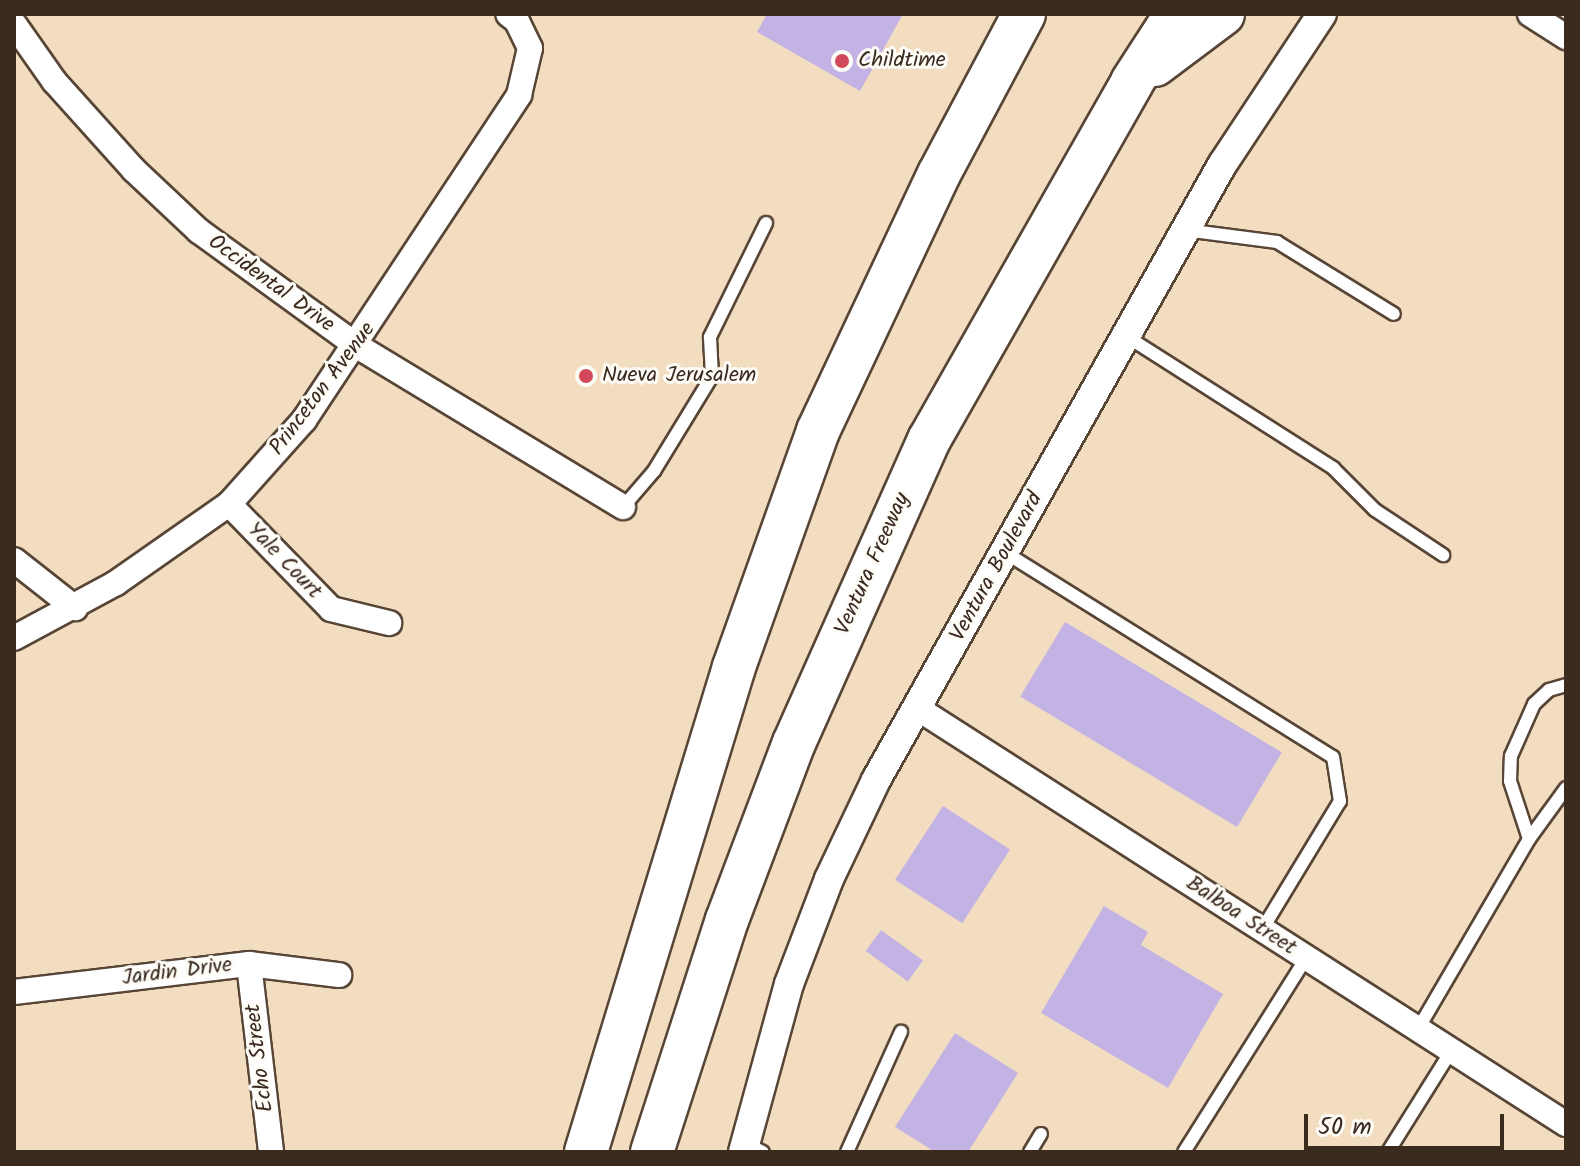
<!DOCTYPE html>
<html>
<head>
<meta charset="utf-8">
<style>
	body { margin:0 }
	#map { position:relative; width:1580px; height:1166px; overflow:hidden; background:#f3ddc0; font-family:Kalam,sans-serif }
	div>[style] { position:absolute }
	.building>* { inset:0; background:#c3b3e5; transform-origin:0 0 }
	.roads { filter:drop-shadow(2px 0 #574536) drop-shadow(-2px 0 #574536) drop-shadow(0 2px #574536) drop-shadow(0 -2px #574536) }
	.service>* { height:12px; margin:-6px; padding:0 6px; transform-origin:6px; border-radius:6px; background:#fff }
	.minor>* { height:24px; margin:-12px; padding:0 12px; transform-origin:12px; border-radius:12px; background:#fff }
	.tertiary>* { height:28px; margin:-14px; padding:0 14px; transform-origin:14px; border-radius:14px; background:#fff }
	.motorway>* { height:42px; margin:-21px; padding:0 21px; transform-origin:21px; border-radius:21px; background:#fff }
	.dots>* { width:22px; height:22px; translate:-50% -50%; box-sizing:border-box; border:4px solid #fdfcf7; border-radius:50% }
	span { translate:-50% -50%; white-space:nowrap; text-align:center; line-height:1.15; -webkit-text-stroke:6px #fdfcf7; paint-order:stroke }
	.poi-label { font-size:22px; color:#3b2a1e }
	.left { translate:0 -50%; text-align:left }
	.street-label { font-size:22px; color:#3b2a1e }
	.frame { position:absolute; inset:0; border:16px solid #3b2a1e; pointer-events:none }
	.scale { position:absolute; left:1304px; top:1114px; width:200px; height:36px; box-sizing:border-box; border:4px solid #3b2a1e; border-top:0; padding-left:10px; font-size:24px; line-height:28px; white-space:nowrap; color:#3b2a1e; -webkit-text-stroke:6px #fdfcf7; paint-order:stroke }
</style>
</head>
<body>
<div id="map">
	<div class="building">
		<i style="clip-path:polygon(767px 14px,903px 14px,860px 91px,757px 32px)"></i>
		<i style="left:1065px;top:622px;width:253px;height:87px;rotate:31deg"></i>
		<i style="left:943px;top:806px;width:80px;height:88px;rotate:33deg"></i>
		<i style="clip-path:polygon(1104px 906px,1148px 932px,1141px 945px,1223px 994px,1168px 1088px,1041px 1013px)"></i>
		<i style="left:881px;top:930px;width:52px;height:26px;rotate:36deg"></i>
		<i style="clip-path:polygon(955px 1033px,1018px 1073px,968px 1152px,935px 1152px,895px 1127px)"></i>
	</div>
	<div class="roads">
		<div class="service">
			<i style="left:1185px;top:230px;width:93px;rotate:7.4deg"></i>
			<i style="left:1277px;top:242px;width:137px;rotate:31.6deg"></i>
			<i style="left:1126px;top:336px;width:246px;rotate:32.5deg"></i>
			<i style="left:1333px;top:468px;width:59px;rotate:45deg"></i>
			<i style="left:1375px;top:510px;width:82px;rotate:33.5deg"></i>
			<i style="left:623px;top:507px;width:48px;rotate:-49.3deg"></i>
			<i style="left:654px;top:471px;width:111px;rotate:-58.6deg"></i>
			<i style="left:712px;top:376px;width:39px;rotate:-93deg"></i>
			<i style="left:710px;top:337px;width:127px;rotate:-63.8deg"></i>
			<i style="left:1006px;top:553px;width:385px;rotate:32deg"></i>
			<i style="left:1333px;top:757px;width:45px;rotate:81deg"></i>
			<i style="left:1340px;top:801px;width:151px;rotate:121.2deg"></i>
			<i style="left:1529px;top:839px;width:61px;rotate:-108.1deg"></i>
			<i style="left:1510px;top:781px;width:25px;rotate:-88deg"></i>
			<i style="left:1511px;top:756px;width:57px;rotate:-66.1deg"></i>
			<i style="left:1534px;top:704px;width:21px;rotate:-43deg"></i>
			<i style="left:1549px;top:690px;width:18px;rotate:-16deg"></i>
			<i style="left:1418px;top:1029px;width:220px;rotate:-59.7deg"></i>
			<i style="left:1529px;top:839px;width:63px;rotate:-54deg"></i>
			<i style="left:745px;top:1143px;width:20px;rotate:27deg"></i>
			<i style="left:847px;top:1152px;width:132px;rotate:-65.8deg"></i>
			<i style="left:1030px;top:1152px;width:21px;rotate:-59deg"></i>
			<i style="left:1184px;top:1152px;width:229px;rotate:-57.8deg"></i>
			<i style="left:1388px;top:1152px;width:119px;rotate:-58deg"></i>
		</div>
		<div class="minor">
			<i style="left:1530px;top:14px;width:43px;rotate:32.6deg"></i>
			<i style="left:14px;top:24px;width:70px;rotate:54.9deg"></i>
			<i style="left:54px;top:81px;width:120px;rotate:48deg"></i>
			<i style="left:134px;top:170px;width:89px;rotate:43.2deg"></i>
			<i style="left:199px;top:231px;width:195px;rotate:36deg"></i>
			<i style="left:357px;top:346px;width:311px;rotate:31.2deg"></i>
			<i style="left:229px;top:504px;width:146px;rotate:45.8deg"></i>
			<i style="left:331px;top:609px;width:60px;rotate:13.6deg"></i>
			<i style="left:14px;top:560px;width:78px;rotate:38.2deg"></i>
			<i style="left:14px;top:638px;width:116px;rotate:-28.3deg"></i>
			<i style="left:116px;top:583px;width:138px;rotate:-35deg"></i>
			<i style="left:229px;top:504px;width:113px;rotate:-48.2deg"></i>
			<i style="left:304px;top:420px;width:390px;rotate:-56.5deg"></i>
			<i style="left:519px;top:95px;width:48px;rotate:-76.8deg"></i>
			<i style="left:530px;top:48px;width:30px;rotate:-116deg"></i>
			<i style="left:517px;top:21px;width:11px;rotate:-142deg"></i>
			<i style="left:917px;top:708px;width:771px;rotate:32.66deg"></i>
			<i style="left:249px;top:964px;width:189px;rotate:83.3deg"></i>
			<i style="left:14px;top:992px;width:237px;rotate:-6.8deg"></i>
			<i style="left:249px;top:964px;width:91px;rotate:7deg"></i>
		</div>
		<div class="tertiary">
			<i style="left:743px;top:1152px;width:174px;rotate:-74.7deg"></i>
			<i style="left:789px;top:984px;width:112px;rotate:-69.1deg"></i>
			<i style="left:829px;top:879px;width:110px;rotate:-64.6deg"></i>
			<i style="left:876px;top:780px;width:706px;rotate:-60.64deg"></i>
			<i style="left:1222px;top:165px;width:181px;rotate:-56.5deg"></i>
		</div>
		<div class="motorway">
			<i style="left:1155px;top:65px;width:85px;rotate:-36.9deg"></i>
			<i style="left:586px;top:1152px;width:507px;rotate:-73.03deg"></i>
			<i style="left:734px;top:667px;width:251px;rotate:-70.4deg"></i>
			<i style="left:818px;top:431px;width:284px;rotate:-64.8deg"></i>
			<i style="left:939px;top:174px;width:181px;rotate:-62deg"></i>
			<i style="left:652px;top:1152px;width:244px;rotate:-72.1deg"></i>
			<i style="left:727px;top:920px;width:189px;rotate:-69.3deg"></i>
			<i style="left:794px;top:743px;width:332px;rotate:-66deg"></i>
			<i style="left:929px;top:440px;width:412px;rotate:-60.4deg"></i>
			<i style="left:1132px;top:82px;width:81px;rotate:-57.1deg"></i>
		</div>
	</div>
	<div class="dots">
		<i style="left:842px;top:61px;background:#d1495b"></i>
		<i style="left:586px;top:376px;background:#d1495b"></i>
	</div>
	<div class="poi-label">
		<span class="left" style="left:858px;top:61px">Childtime</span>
		<span class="left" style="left:602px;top:376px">Nueva Jerusalem</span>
	</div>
	<div class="street-label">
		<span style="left:271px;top:284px;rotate:36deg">Occidental Drive</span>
		<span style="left:323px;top:389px;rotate:-53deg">Princeton Avenue</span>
		<span style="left:284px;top:561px;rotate:46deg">Yale Court</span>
		<span style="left:873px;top:564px;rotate:-66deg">Ventura Freeway</span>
		<span style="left:997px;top:567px;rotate:-61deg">Ventura Boulevard</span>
		<span style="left:1241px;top:916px;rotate:33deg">Balboa Street</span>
		<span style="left:177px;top:972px;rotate:-7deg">Jardin Drive</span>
		<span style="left:260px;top:1058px;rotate:-97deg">Echo Street</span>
	</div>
	<div class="frame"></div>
	<div class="scale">50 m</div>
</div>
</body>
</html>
